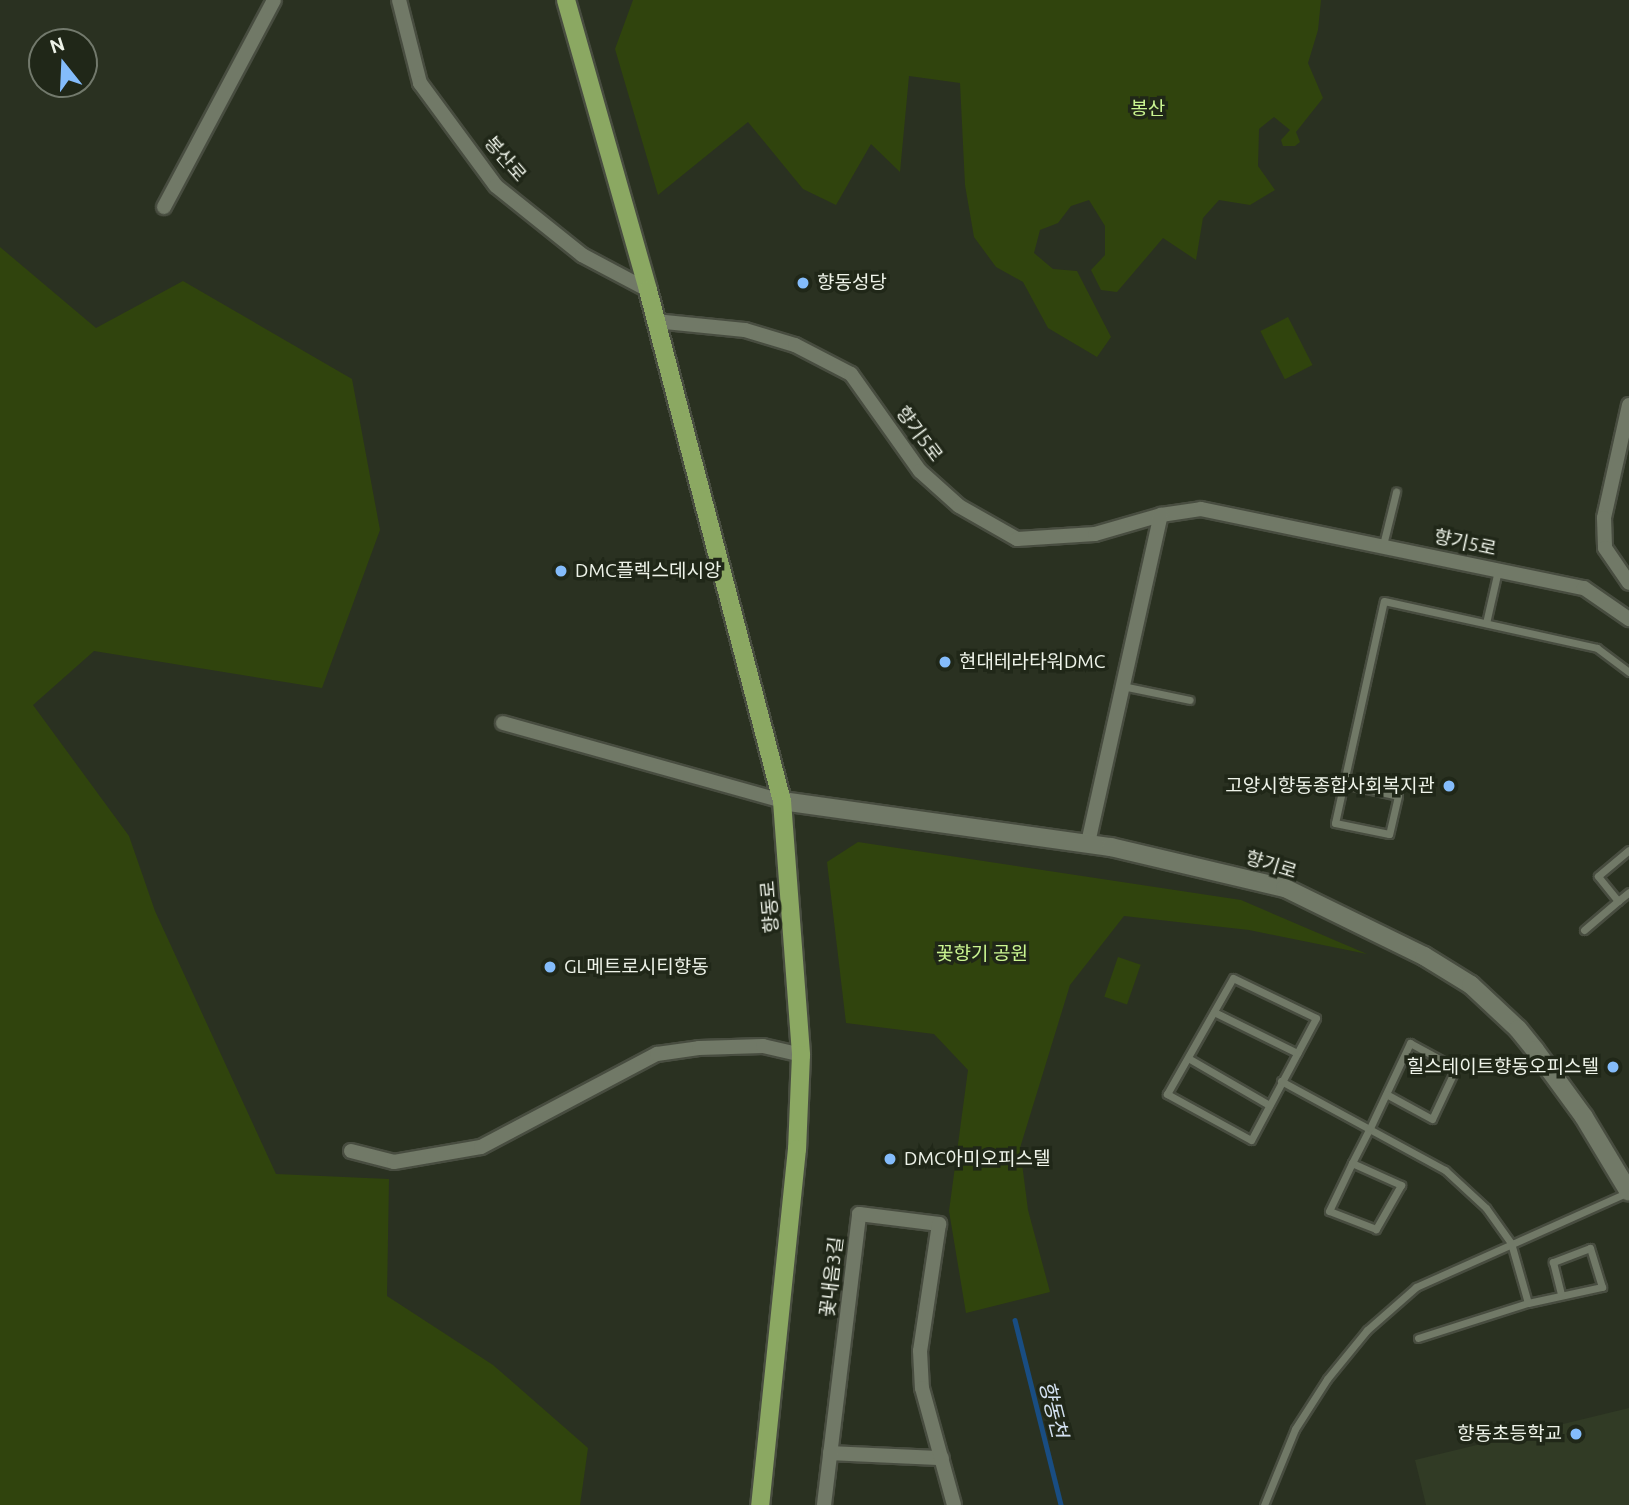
<!DOCTYPE html>
<html>
<head>
<meta charset="utf-8">
<style>
	body { margin:0 }
	#map { position:relative; width:1629px; height:1505px; overflow:hidden; background:#2a3121; font-family:Ubuntu,"Noto Sans KR",sans-serif }
	div>[style] { position:absolute }
	.built>* { inset:0; background:#313b25 }
	.green>* { inset:0; background:#30440d; transform-origin:0 0 }
	.stream>* { height:4.5px; margin:-2.25px; padding:0 2.25px; transform-origin:2.25px; border-radius:2.25px; background:#194d82 }
	.roads { filter:drop-shadow(2px 0 #484d40) drop-shadow(-2px 0 #484d40) drop-shadow(0 2px #484d40) drop-shadow(0 -2px #484d40) }
	.service>* { height:7px; margin:-3.5px; padding:0 3.5px; transform-origin:3.5px; border-radius:3.5px; background:#717967 }
	.minor>* { height:14px; margin:-7px; padding:0 7px; transform-origin:7px; border-radius:7px; background:#717967 }
	.secondary>* { height:18px; margin:-9px; padding:0 9px; transform-origin:9px; border-radius:9px; background:#717967 }
	.primary>* { height:18px; margin:-9px; padding:0 9px; transform-origin:9px; border-radius:9px; background:#8ba862 }
	.dots>* { width:19px; height:19px; translate:-50% -50%; box-sizing:border-box; border:4px solid #202718; border-radius:50% }
	span { translate:-50% -50%; white-space:nowrap; text-align:center; line-height:1.15; -webkit-text-stroke:7px #202718; paint-order:stroke }
	.park-label { font-size:19px; color:#caf591 }
	.street-label { font-size:19px; color:#eef3e9 }
	.poi-label { font-size:19px; color:#eef3e9 }
	.left { translate:0 -50%; text-align:left }
	.right { translate:-100% -50%; text-align:right }
	.water-label { font-size:21px; color:#d2e0f0; font-style:italic }
	.north { position:absolute; left:28px; top:28px; width:70px; height:70px; box-sizing:border-box; background:#202718; border:2px solid #72796c; border-radius:50%; rotate:342deg; font-size:19px; font-weight:700; line-height:28px; text-align:center; color:#eef3e9 }
	.north::after { content:''; display:block; margin:auto; width:24px; height:32px; background:#84bcfb; clip-path:polygon(50% 0,100% 100%,50% 72%,0 100%) }
</style>
</head>
<body>
<div id="map">
	<div class="built">
		<i style="clip-path:polygon(1629px 1408px,1629px 1505px,1426px 1505px,1415px 1460px)"></i>
	</div>
	<div class="green">
		<i style="clip-path:polygon(633px 0,1321px 0,1318px 30px,1308px 63px,1323px 98px,1296px 132px,1300px 142px,1295px 146px,1283px 146px,1281px 140px,1290px 130px,1274px 117px,1259px 129px,1258px 166px,1275px 190px,1250px 205px,1219px 200px,1203px 218px,1196px 260px,1163px 238px,1117px 292px,1101px 290px,1091px 270px,1105px 255px,1105px 226px,1089px 200px,1071px 206px,1058px 223px,1040px 230px,1034px 253px,1053px 269px,1077px 271px,1111px 337px,1097px 357px,1048px 328px,1023px 282px,996px 267px,974px 237px,965px 185px,960px 83px,909px 76px,900px 172px,871px 144px,836px 205px,803px 189px,748px 122px,658px 195px,615px 49px)"></i>
		<i style="clip-path:polygon(0 247px,96px 328px,183px 281px,352px 379px,380px 530px,322px 688px,94px 651px,33px 705px,129px 836px,155px 911px,276px 1174px,389px 1179px,387px 1296px,493px 1365px,588px 1448px,580px 1505px,0 1505px)"></i>
		<i style="left:1288px;top:317px;width:54px;height:31px;rotate:63deg"></i>
		<i style="clip-path:polygon(858px 842px,1241px 900px,1367px 954px,1249px 930px,1124px 916px,1070px 985px,1020px 1148px,1028px 1210px,1050px 1292px,966px 1313px,949px 1211px,968px 1070px,934px 1034px,846px 1023px,827px 862px)"></i>
		<i style="left:1118px;top:957px;width:24px;height:42px;rotate:19deg"></i>
	</div>
	<div class="stream">
		<i style="left:1015px;top:1320px;width:191px;rotate:76deg"></i>
	</div>
	<div class="roads">
		<div class="service">
			<i style="left:1383px;top:545px;width:55px;rotate:-76.2deg"></i>
			<i style="left:1486px;top:623px;width:54px;rotate:-77.2deg"></i>
			<i style="left:1122px;top:686px;width:69px;rotate:11.6deg"></i>
			<i style="left:1344px;top:784px;width:55px;rotate:12.5deg"></i>
			<i style="left:1398px;top:796px;width:39px;rotate:103deg"></i>
			<i style="left:1389px;top:834px;width:55px;rotate:-168.5deg"></i>
			<i style="left:1335px;top:823px;width:227px;rotate:-77.6deg"></i>
			<i style="left:1384px;top:601px;width:218px;rotate:12.4deg"></i>
			<i style="left:1597px;top:648px;width:40px;rotate:37deg"></i>
			<i style="left:1618px;top:901px;width:14px;rotate:-39deg"></i>
			<i style="left:1584px;top:930px;width:45px;rotate:-40.5deg"></i>
			<i style="left:1618px;top:901px;width:32px;rotate:-129deg"></i>
			<i style="left:1598px;top:876px;width:40px;rotate:-40deg"></i>
			<i style="left:1233px;top:978px;width:92px;rotate:25.7deg"></i>
			<i style="left:1316px;top:1018px;width:138px;rotate:118deg"></i>
			<i style="left:1251px;top:1140px;width:96px;rotate:-151.3deg"></i>
			<i style="left:1167px;top:1094px;width:133px;rotate:-60.4deg"></i>
			<i style="left:1214px;top:1012px;width:93px;rotate:26.3deg"></i>
			<i style="left:1188px;top:1058px;width:94px;rotate:30.1deg"></i>
			<i style="left:1281px;top:1081px;width:187px;rotate:28.5deg"></i>
			<i style="left:1445px;top:1170px;width:56px;rotate:42.8deg"></i>
			<i style="left:1486px;top:1208px;width:43px;rotate:54.5deg"></i>
			<i style="left:1511px;top:1243px;width:62px;rotate:74.2deg"></i>
			<i style="left:1352px;top:1163px;width:54px;rotate:24.2deg"></i>
			<i style="left:1401px;top:1185px;width:51px;rotate:119.6deg"></i>
			<i style="left:1376px;top:1229px;width:50px;rotate:-159deg"></i>
			<i style="left:1329px;top:1211px;width:53px;rotate:-64.4deg"></i>
			<i style="left:1352px;top:1163px;width:39px;rotate:-63deg"></i>
			<i style="left:1370px;top:1128px;width:94px;rotate:-64.8deg"></i>
			<i style="left:1410px;top:1043px;width:52px;rotate:28.5deg"></i>
			<i style="left:1456px;top:1068px;width:56px;rotate:115.2deg"></i>
			<i style="left:1432px;top:1119px;width:52px;rotate:-151.5deg"></i>
			<i style="left:1418px;top:1338px;width:115px;rotate:-17.7deg"></i>
			<i style="left:1528px;top:1303px;width:76px;rotate:-12.2deg"></i>
			<i style="left:1602px;top:1287px;width:41px;rotate:-107.1deg"></i>
			<i style="left:1590px;top:1248px;width:40px;rotate:159deg"></i>
			<i style="left:1553px;top:1262px;width:34px;rotate:76deg"></i>
			<i style="left:1264px;top:1505px;width:82px;rotate:-67.8deg"></i>
			<i style="left:1295px;top:1429px;width:59px;rotate:-57.4deg"></i>
			<i style="left:1327px;top:1379px;width:63px;rotate:-50.8deg"></i>
			<i style="left:1367px;top:1330px;width:65px;rotate:-41.3deg"></i>
			<i style="left:1416px;top:1287px;width:232px;rotate:-24.1deg"></i>
		</div>
		<div class="minor">
			<i style="left:399px;top:0;width:86px;rotate:75.8deg"></i>
			<i style="left:420px;top:83px;width:128px;rotate:53.6deg"></i>
			<i style="left:496px;top:186px;width:110px;rotate:38.7deg"></i>
			<i style="left:582px;top:255px;width:75px;rotate:27.9deg"></i>
			<i style="left:164px;top:207px;width:234px;rotate:-62deg"></i>
			<i style="left:655px;top:321px;width:90px;rotate:5.7deg"></i>
			<i style="left:745px;top:330px;width:52px;rotate:16.7deg"></i>
			<i style="left:795px;top:345px;width:63px;rotate:27.4deg"></i>
			<i style="left:851px;top:374px;width:119px;rotate:54.6deg"></i>
			<i style="left:920px;top:471px;width:52px;rotate:41.9deg"></i>
			<i style="left:959px;top:506px;width:67px;rotate:29.6deg"></i>
			<i style="left:1017px;top:539px;width:78px;rotate:-3.7deg"></i>
			<i style="left:1095px;top:534px;width:69px;rotate:-16.1deg"></i>
			<i style="left:1161px;top:515px;width:40px;rotate:-8.5deg"></i>
			<i style="left:1201px;top:509px;width:391px;rotate:11.7deg"></i>
			<i style="left:1584px;top:588px;width:55px;rotate:34.6deg"></i>
			<i style="left:1629px;top:405px;width:116px;rotate:102.5deg"></i>
			<i style="left:1604px;top:518px;width:30px;rotate:88deg"></i>
			<i style="left:1605px;top:548px;width:42px;rotate:55.6deg"></i>
			<i style="left:503px;top:723px;width:290px;rotate:15.6deg"></i>
			<i style="left:1088px;top:843px;width:336px;rotate:-77.5deg"></i>
			<i style="left:351px;top:1151px;width:44px;rotate:14.3deg"></i>
			<i style="left:394px;top:1162px;width:88px;rotate:-9.8deg"></i>
			<i style="left:481px;top:1147px;width:199px;rotate:-27.9deg"></i>
			<i style="left:657px;top:1054px;width:42px;rotate:-8.1deg"></i>
			<i style="left:699px;top:1048px;width:64px;rotate:-1.8deg"></i>
			<i style="left:763px;top:1046px;width:39px;rotate:13deg"></i>
			<i style="left:830px;top:1453px;width:112px;rotate:2.6deg"></i>
			<i style="left:824px;top:1505px;width:293px;rotate:-83.1deg"></i>
			<i style="left:859px;top:1214px;width:81px;rotate:7.1deg"></i>
			<i style="left:939px;top:1224px;width:128px;rotate:98.5deg"></i>
			<i style="left:920px;top:1351px;width:37px;rotate:87deg"></i>
			<i style="left:922px;top:1388px;width:121px;rotate:74.7deg"></i>
		</div>
		<div class="secondary">
			<i style="left:782px;top:801px;width:332px;rotate:8deg"></i>
			<i style="left:1111px;top:847px;width:179px;rotate:13.3deg"></i>
			<i style="left:1285px;top:888px;width:155px;rotate:26.1deg"></i>
			<i style="left:1424px;top:956px;width:55px;rotate:31.7deg"></i>
			<i style="left:1471px;top:985px;width:64px;rotate:43.1deg"></i>
			<i style="left:1518px;top:1029px;width:27px;rotate:51deg"></i>
			<i style="left:1535px;top:1050px;width:83px;rotate:53.8deg"></i>
			<i style="left:1584px;top:1117px;width:87px;rotate:59deg"></i>
		</div>
		<div class="primary">
			<i style="left:566px;top:0;width:301px;rotate:74.2deg"></i>
			<i style="left:648px;top:290px;width:528px;rotate:75.31deg"></i>
			<i style="left:782px;top:801px;width:255px;rotate:85.7deg"></i>
			<i style="left:801px;top:1055px;width:94px;rotate:92.4deg"></i>
			<i style="left:797px;top:1149px;width:358px;rotate:95.9deg"></i>
		</div>
	</div>
	<div class="dots">
		<i style="left:803px;top:283px;background:#84bcfb"></i>
		<i style="left:561px;top:571px;background:#84bcfb"></i>
		<i style="left:945px;top:662px;background:#84bcfb"></i>
		<i style="left:1449px;top:786px;background:#84bcfb"></i>
		<i style="left:550px;top:967px;background:#84bcfb"></i>
		<i style="left:1613px;top:1067px;background:#84bcfb"></i>
		<i style="left:890px;top:1159px;background:#84bcfb"></i>
		<i style="left:1576px;top:1434px;background:#84bcfb"></i>
	</div>
	<div class="park-label">
		<span style="left:1148px;top:109px">봉산</span>
		<span style="left:982px;top:954px">꽃향기 공원</span>
	</div>
	<div class="street-label">
		<span style="left:505px;top:159px;rotate:49deg">봉산로</span>
		<span style="left:919px;top:434px;rotate:53deg">향기5로</span>
		<span style="left:1465px;top:543px;rotate:12deg">향기5로</span>
		<span style="left:1271px;top:865px;rotate:17deg">향기로</span>
		<span style="left:770px;top:907px;rotate:-95deg">향동로</span>
		<span style="left:832px;top:1277px;rotate:-83deg">꽃내음3길</span>
	</div>
	<div class="poi-label">
		<span class="left" style="left:817px;top:283px">향동성당</span>
		<span class="left" style="left:575px;top:571px">DMC플렉스데시앙</span>
		<span class="left" style="left:959px;top:662px">현대테라타워DMC</span>
		<span class="right" style="left:1435px;top:786px">고양시향동종합사회복지관</span>
		<span class="left" style="left:564px;top:967px">GL메트로시티향동</span>
		<span class="right" style="left:1599px;top:1067px">힐스테이트향동오피스텔</span>
		<span class="left" style="left:904px;top:1159px">DMC아미오피스텔</span>
		<span class="right" style="left:1562px;top:1434px">향동초등학교</span>
	</div>
	<div class="water-label">
		<span style="left:1054px;top:1409px;rotate:76deg">향동천</span>
	</div>
	<div class="north">N</div>
</div>
</body>
</html>
